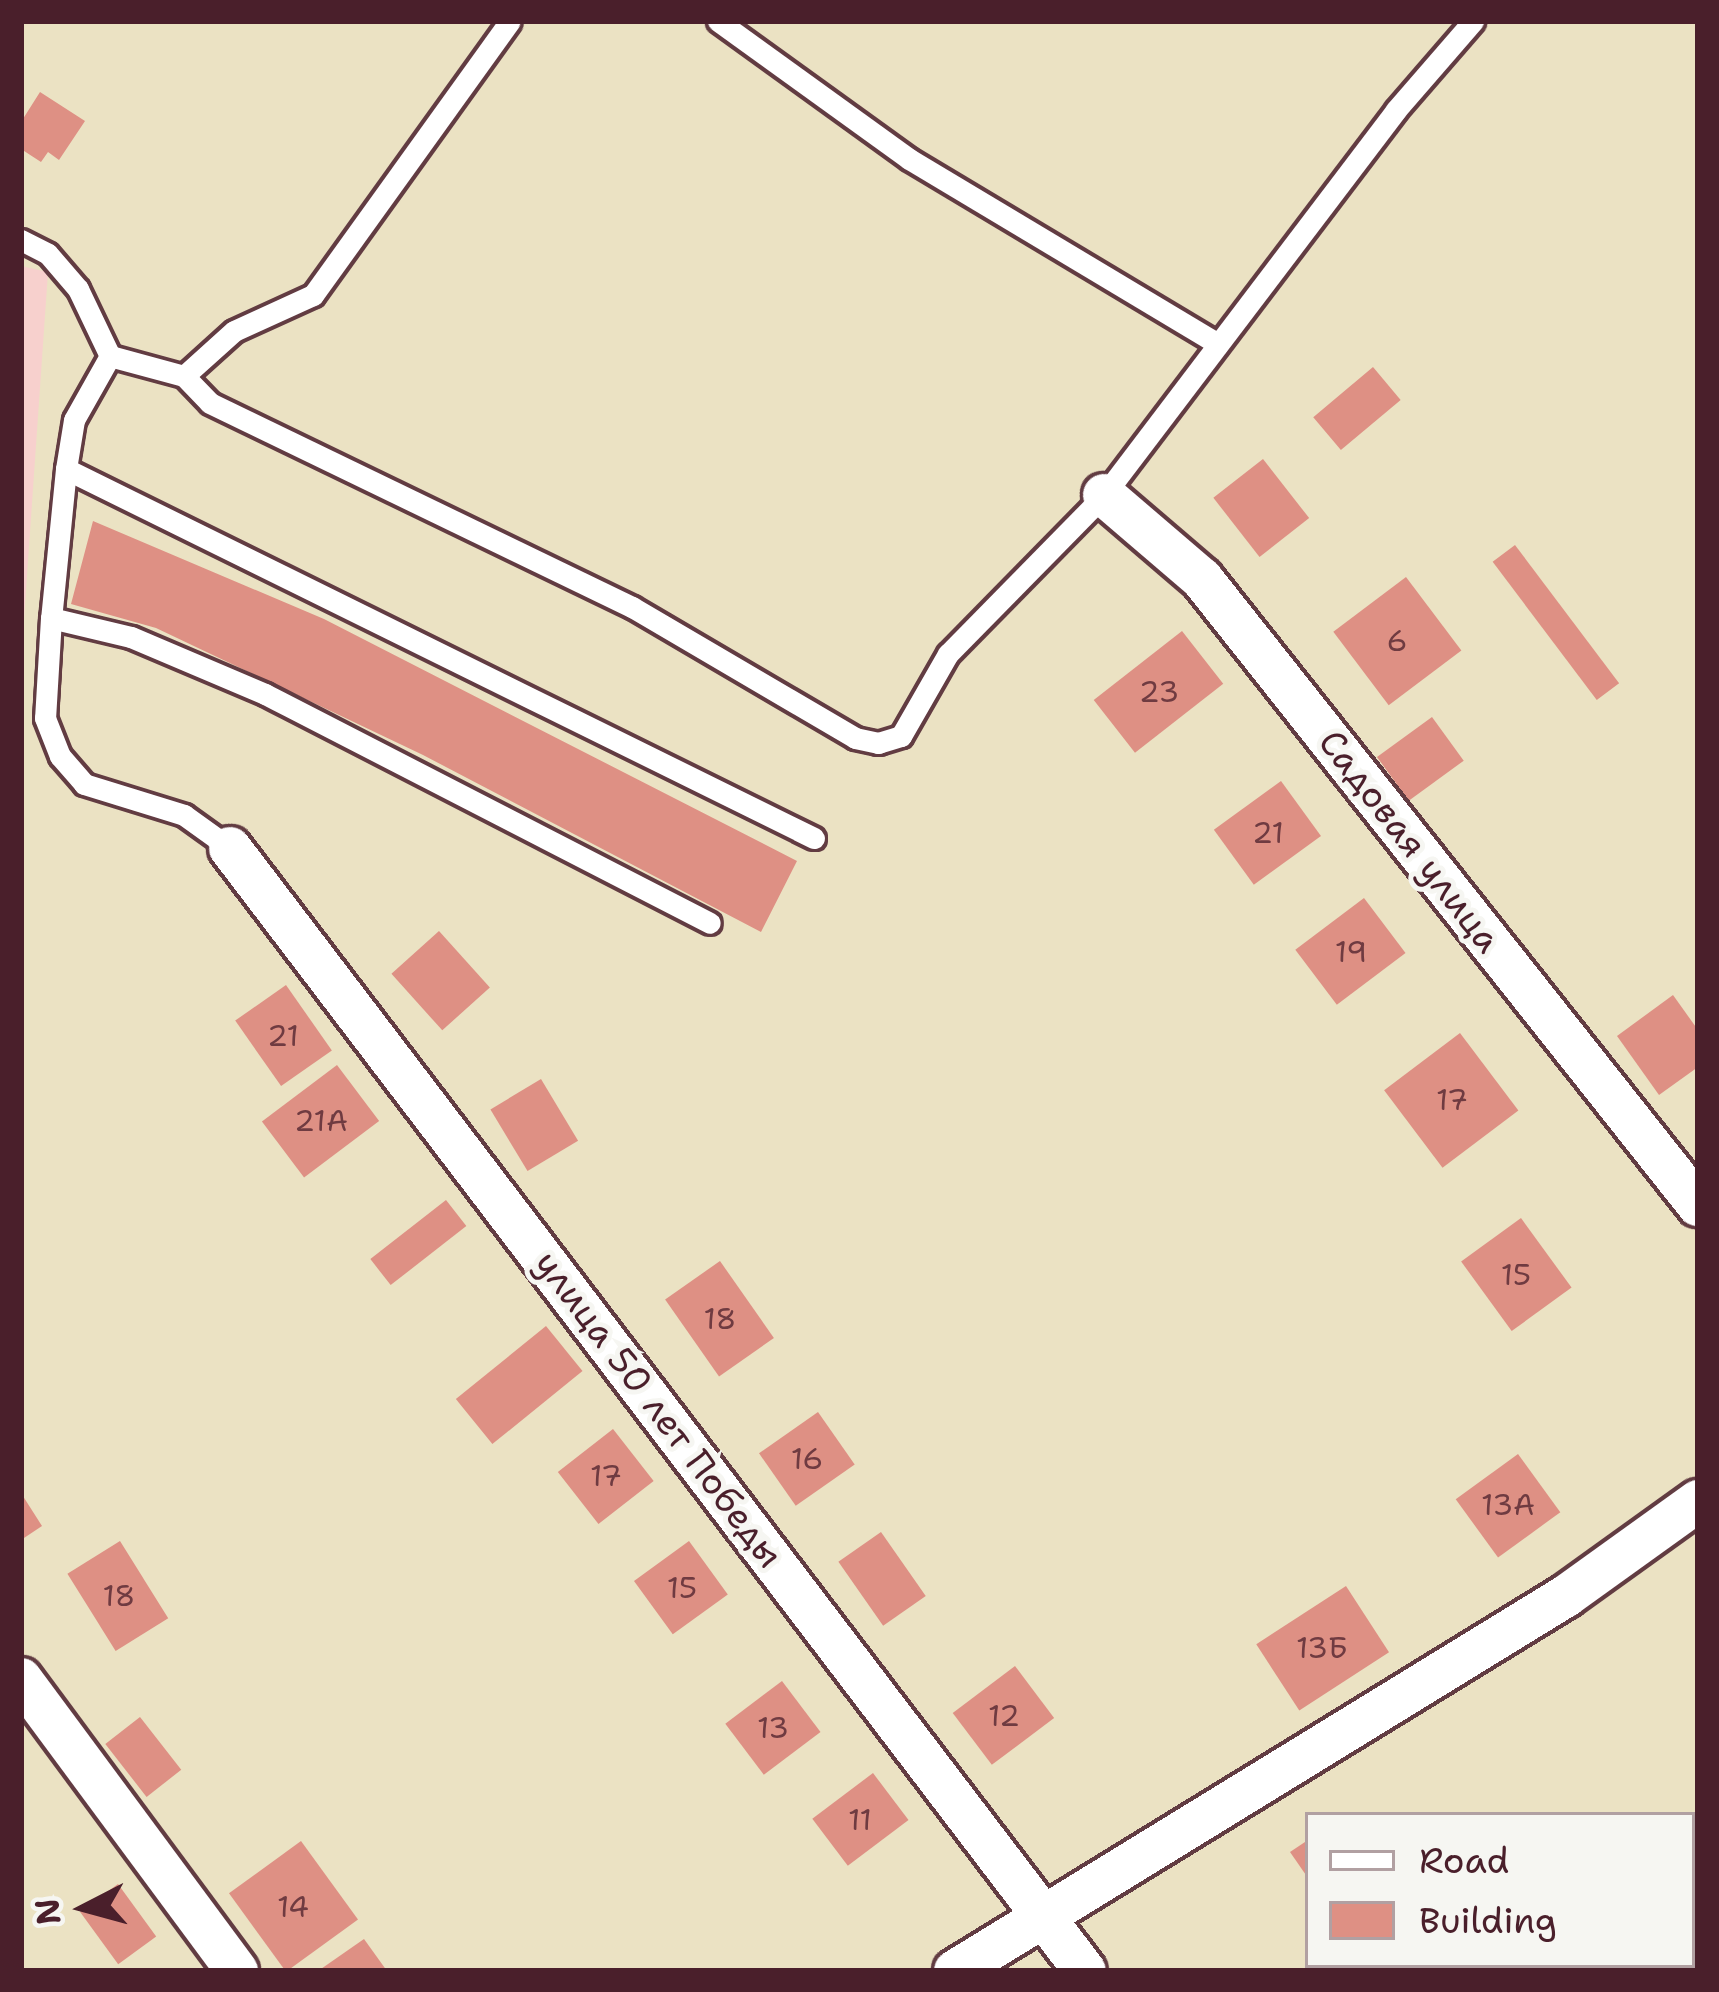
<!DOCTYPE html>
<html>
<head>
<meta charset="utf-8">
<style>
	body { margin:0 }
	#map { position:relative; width:1719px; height:1992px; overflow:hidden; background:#ebe2c3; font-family:"Shantell Sans",sans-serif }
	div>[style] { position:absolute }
	.built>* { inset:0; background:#f7d0cd }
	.building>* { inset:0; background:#de9084; transform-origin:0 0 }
	.roads { filter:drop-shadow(3px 0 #623c42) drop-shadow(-3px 0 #623c42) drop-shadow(0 3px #623c42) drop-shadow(0 -3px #623c42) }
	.lane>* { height:21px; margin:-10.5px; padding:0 10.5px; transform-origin:10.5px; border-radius:10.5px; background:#fff }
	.street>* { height:42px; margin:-21px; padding:0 21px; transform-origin:21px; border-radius:21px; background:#fff }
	span { translate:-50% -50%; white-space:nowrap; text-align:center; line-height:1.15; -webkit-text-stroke:10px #f6f6f2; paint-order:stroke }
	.number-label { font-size:30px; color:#6f3b41 }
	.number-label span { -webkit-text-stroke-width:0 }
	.street-label { font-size:36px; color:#4a1f2b }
	.frame { position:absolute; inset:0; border:24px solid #4a1f2b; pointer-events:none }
	.legend { position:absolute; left:1305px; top:1812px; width:390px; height:156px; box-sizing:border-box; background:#f6f6f2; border:3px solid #b1a0a2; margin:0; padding:15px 21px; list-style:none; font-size:36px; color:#4a1f2b }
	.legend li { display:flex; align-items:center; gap:24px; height:60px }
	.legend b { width:60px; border:3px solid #b1a0a2 }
	.north { position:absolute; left:24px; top:1848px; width:120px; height:120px; -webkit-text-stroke:9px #f6f6f2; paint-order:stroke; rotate:264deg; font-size:33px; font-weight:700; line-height:48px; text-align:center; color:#4a1f2b }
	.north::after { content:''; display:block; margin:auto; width:42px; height:54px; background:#4a1f2b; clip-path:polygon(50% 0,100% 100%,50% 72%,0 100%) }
</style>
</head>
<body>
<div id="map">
	<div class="built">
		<i style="clip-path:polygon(21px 266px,48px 272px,21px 662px)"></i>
	</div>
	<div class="building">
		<i style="clip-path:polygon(40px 92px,85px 121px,59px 160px,48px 152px,41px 162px,21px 149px,21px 122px)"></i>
		<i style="left:1373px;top:367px;width:43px;height:78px;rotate:50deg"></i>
		<i style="left:1263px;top:459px;width:75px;height:63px;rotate:52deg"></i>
		<i style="clip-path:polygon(93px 521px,324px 619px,797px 861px,761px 932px,423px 755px,156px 628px,71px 604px)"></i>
		<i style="left:1515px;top:545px;width:173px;height:28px;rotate:53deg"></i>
		<i style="left:1406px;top:577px;width:92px;height:91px;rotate:53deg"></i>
		<i style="left:1182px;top:631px;width:67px;height:112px;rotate:52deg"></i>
		<i style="left:1432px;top:717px;width:54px;height:68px;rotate:54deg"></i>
		<i style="left:1281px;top:781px;width:68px;height:83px;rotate:54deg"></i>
		<i style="left:1364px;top:898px;width:69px;height:86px;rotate:53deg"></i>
		<i style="left:439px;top:931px;width:76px;height:64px;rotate:48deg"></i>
		<i style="left:286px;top:985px;width:80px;height:62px;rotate:55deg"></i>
		<i style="clip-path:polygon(1673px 995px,1698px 1030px,1698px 1067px,1659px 1095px,1617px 1036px)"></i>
		<i style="left:1460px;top:1033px;width:97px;height:95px;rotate:53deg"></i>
		<i style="left:337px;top:1065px;width:70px;height:94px;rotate:53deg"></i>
		<i style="left:541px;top:1079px;width:72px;height:59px;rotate:59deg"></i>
		<i style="left:446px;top:1200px;width:33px;height:96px;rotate:52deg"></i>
		<i style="left:1521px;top:1218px;width:86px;height:74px;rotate:54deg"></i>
		<i style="left:720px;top:1261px;width:94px;height:67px;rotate:55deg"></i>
		<i style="left:546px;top:1326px;width:58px;height:116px;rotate:51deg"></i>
		<i style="left:818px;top:1412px;width:64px;height:72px;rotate:55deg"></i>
		<i style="left:613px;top:1429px;width:66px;height:70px;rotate:52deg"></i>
		<i style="left:1518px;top:1454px;width:72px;height:77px;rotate:54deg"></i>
		<i style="clip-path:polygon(21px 1493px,42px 1526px,21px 1540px)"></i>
		<i style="left:881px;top:1532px;width:78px;height:52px;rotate:55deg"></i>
		<i style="left:120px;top:1541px;width:91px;height:62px;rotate:58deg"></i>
		<i style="left:689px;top:1541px;width:66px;height:68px;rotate:54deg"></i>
		<i style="left:1346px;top:1586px;width:79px;height:107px;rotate:57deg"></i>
		<i style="left:1015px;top:1666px;width:65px;height:78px;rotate:53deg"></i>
		<i style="left:782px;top:1681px;width:64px;height:71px;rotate:53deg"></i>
		<i style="left:140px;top:1717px;width:67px;height:44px;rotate:52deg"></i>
		<i style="left:873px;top:1773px;width:59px;height:76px;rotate:53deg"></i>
		<i style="clip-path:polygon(1308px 1840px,1308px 1878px,1290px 1852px)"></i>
		<i style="left:301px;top:1841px;width:97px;height:89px;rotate:54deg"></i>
		<i style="left:118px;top:1884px;width:65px;height:47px;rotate:54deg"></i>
		<i style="clip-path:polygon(364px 1939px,387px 1971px,318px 1971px)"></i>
	</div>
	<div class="roads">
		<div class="lane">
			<i style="left:718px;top:21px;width:236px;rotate:35.8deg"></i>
			<i style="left:909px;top:159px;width:360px;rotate:30.9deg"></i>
			<i style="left:21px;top:240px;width:30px;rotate:27deg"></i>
			<i style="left:48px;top:254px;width:46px;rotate:49.4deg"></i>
			<i style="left:78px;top:289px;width:74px;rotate:64.5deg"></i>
			<i style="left:110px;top:356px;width:77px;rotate:15.1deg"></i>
			<i style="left:184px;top:376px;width:37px;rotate:46deg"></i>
			<i style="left:210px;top:403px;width:469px;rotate:25.8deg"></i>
			<i style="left:632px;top:607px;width:259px;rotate:30.4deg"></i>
			<i style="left:855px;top:738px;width:24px;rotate:12deg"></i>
			<i style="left:878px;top:743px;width:24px;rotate:-17deg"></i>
			<i style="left:901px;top:736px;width:95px;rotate:-60.2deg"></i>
			<i style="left:948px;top:654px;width:223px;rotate:-45.5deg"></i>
			<i style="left:1104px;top:495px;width:483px;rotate:-52.8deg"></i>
			<i style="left:1396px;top:110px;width:118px;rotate:-49.1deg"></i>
			<i style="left:110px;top:356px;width:73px;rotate:119.4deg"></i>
			<i style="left:74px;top:420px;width:50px;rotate:99.3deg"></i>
			<i style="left:66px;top:469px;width:834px;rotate:26.26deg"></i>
			<i style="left:184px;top:376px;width:67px;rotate:-42deg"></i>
			<i style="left:234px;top:331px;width:87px;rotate:-24.5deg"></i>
			<i style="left:313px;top:295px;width:337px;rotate:-54.3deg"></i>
			<i style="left:66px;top:469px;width:150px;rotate:95.7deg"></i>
			<i style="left:51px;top:618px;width:82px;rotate:13.4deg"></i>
			<i style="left:131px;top:637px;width:146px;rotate:23deg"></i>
			<i style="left:265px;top:694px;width:500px;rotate:27.23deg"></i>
			<i style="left:51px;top:618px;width:100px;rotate:93.4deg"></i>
			<i style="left:45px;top:718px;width:41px;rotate:68.5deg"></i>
			<i style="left:60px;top:756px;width:37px;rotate:49deg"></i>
			<i style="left:84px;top:784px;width:105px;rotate:17.2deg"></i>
			<i style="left:184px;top:815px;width:57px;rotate:35.7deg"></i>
		</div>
		<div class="street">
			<i style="left:1104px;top:495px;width:129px;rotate:40.6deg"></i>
			<i style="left:1202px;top:579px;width:799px;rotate:51.61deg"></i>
			<i style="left:230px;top:848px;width:1411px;rotate:52.72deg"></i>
			<i style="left:21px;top:1679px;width:363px;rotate:53.5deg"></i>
			<i style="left:955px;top:1971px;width:717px;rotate:-31.54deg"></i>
			<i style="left:1566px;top:1596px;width:163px;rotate:-35.7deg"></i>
		</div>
	</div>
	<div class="number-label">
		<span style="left:1397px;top:641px">6</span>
		<span style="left:1159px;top:692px">23</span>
		<span style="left:1268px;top:833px">21</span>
		<span style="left:1351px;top:952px">19</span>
		<span style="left:283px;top:1036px">21</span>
		<span style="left:1452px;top:1100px">17</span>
		<span style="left:321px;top:1121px">21А</span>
		<span style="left:1516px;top:1275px">15</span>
		<span style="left:720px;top:1319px">18</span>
		<span style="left:807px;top:1459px">16</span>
		<span style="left:606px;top:1476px">17</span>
		<span style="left:1508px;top:1505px">13А</span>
		<span style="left:682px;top:1588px">15</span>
		<span style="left:119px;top:1596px">18</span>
		<span style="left:1322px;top:1648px">13Б</span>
		<span style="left:1004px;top:1716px">12</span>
		<span style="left:773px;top:1728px">13</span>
		<span style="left:860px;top:1820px">11</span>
		<span style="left:293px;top:1907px">14</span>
	</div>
	<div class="street-label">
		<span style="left:1410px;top:841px;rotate:52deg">Садовая улица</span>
		<span style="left:659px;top:1409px;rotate:53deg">улица 50 лет Победы</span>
	</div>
	<div class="frame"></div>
	<ul class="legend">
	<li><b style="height:15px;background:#fff"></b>Road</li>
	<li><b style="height:33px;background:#de9084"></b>Building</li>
	</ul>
	<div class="north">N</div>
</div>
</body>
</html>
